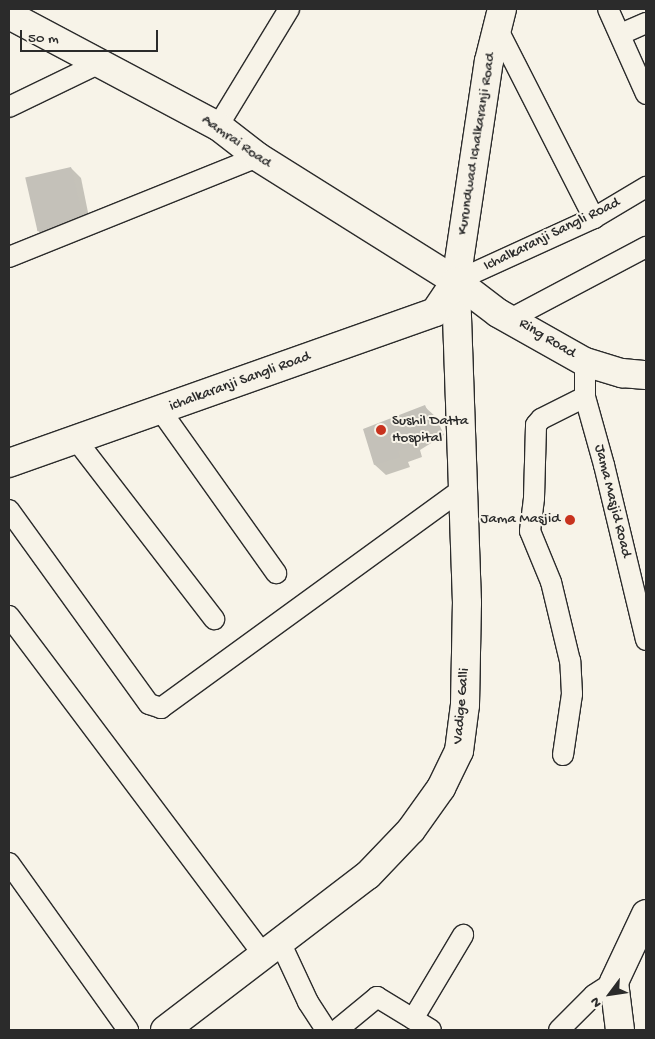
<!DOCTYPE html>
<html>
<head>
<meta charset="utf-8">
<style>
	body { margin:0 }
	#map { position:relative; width:655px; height:1039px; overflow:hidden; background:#f7f3e8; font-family:"Gochi Hand",sans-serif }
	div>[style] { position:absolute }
	.shadow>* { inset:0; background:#0003 }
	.building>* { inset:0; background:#c4c1b9; transform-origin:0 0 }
	.roads { filter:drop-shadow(1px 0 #2b2b2b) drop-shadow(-1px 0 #2b2b2b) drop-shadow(0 1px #2b2b2b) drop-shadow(0 -1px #2b2b2b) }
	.street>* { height:20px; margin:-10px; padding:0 10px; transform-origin:10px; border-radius:10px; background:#f7f3e8 }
	.secondary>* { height:28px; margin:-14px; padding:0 14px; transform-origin:14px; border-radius:14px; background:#f7f3e8 }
	.primary>* { height:28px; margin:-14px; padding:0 14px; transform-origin:14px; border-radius:14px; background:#f7f3e8 }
	.dots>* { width:14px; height:14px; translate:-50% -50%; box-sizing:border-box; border:2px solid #f7f3e8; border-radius:50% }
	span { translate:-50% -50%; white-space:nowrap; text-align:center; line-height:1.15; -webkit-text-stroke:4px #f7f3e8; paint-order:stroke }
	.street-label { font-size:15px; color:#2b2b2b }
	.poi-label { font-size:15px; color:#2b2b2b }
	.left { translate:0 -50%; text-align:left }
	.right { translate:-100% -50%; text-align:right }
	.frame { position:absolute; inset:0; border:10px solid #2b2b2b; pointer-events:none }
	.north { position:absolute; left:585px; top:969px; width:50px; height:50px; -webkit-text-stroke:4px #f7f3e8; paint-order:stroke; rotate:239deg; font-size:14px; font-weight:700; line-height:20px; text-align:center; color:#2b2b2b }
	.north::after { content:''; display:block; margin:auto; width:18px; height:22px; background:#2b2b2b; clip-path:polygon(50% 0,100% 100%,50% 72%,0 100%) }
	.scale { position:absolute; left:20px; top:30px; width:138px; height:22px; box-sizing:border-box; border:2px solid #2b2b2b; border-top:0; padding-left:6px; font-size:15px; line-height:18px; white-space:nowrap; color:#2b2b2b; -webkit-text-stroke:4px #f7f3e8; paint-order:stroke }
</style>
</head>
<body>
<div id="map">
	<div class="shadow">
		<i style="clip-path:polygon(71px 168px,81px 178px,92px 232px,48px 240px,37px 230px)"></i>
		<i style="clip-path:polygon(425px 407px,436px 417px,444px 435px,420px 450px,422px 457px,408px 462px,410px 467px,386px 475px,375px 465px,365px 430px)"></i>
	</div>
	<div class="building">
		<i style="left:71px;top:167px;width:55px;height:47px;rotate:77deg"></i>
		<i style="clip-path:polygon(425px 405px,434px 425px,410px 440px,413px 446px,398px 451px,400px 457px,374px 465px,363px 429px)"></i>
	</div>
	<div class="roads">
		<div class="street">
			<i style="left:608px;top:9px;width:93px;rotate:65.9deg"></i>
			<i style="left:496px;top:26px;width:216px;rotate:63deg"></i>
			<i style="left:621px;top:34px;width:27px;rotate:-24deg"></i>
			<i style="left:9px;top:107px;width:103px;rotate:-25.8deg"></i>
			<i style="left:218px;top:126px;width:137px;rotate:-58.7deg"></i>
			<i style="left:9px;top:257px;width:268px;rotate:-21.9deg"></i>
			<i style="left:456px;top:281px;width:152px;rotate:-24.5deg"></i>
			<i style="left:594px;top:218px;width:61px;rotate:-30.8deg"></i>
			<i style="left:512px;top:318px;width:152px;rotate:-27.9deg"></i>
			<i style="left:585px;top:362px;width:35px;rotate:90deg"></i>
			<i style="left:585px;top:397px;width:71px;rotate:74.4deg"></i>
			<i style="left:604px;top:465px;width:180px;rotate:76.5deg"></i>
			<i style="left:161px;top:411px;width:199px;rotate:54.6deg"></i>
			<i style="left:77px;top:441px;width:225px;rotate:52.4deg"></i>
			<i style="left:9px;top:510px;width:239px;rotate:54.2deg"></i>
			<i style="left:149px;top:704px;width:13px;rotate:18deg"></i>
			<i style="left:161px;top:708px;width:371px;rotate:-36deg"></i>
			<i style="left:9px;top:616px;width:425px;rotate:53.1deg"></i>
			<i style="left:563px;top:755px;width:62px;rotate:-81.6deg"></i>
			<i style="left:572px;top:694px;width:33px;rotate:-93deg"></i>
			<i style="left:570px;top:661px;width:81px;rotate:-103.5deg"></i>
			<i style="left:551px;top:582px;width:55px;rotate:-112.4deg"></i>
			<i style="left:530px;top:531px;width:33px;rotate:-83deg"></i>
			<i style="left:534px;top:498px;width:73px;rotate:-88.4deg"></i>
			<i style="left:536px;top:425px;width:8px;rotate:-50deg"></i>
			<i style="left:541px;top:419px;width:49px;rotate:-26.6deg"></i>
			<i style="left:9px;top:863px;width:205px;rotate:54.5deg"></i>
			<i style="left:281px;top:944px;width:64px;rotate:65deg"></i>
			<i style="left:308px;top:1002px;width:33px;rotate:57deg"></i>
			<i style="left:413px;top:1019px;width:98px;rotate:-59.2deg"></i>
			<i style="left:337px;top:1030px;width:52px;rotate:-39.5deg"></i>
			<i style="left:377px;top:997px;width:63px;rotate:31.4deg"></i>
			<i style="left:559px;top:1030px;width:49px;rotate:-45deg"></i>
			<i style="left:594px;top:995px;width:24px;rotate:-33deg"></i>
		</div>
		<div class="secondary">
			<i style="left:9px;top:15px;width:237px;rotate:28deg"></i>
			<i style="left:218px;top:126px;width:51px;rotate:37.8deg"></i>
			<i style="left:258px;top:157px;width:234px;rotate:32.1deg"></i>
			<i style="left:165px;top:1030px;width:255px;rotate:-37.4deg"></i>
			<i style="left:368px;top:875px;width:62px;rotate:-46.3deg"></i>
			<i style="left:411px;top:830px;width:52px;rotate:-54.5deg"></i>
			<i style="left:441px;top:788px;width:41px;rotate:-64.1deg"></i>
			<i style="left:459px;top:751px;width:46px;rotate:-82.6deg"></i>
			<i style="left:465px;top:705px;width:102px;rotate:-88.9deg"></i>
			<i style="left:467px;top:603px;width:322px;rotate:-92deg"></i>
			<i style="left:456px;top:281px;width:222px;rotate:-81.5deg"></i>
			<i style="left:489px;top:61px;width:54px;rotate:-76deg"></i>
		</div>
		<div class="primary">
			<i style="left:9px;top:463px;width:452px;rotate:-19.5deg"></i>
			<i style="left:435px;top:312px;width:37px;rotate:-56deg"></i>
			<i style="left:456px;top:281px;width:53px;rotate:37.3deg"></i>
			<i style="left:498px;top:313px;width:100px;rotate:29.4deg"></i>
			<i style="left:585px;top:362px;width:39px;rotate:17deg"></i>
			<i style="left:622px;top:373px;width:24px;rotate:5deg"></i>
			<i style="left:620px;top:1030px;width:48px;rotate:-97.1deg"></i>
			<i style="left:614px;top:982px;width:75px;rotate:-64.8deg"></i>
		</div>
	</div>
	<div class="dots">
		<i style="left:381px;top:430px;background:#c8321e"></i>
		<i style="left:570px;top:520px;background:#c8321e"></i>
	</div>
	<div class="street-label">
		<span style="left:236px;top:142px;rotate:35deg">Aamrai Road</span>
		<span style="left:477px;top:144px;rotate:-81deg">Kurundwad Ichalkaranji Road</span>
		<span style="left:552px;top:235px;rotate:-26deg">Ichalkaranji Sangli Road</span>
		<span style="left:547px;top:339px;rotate:31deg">Ring Road</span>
		<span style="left:240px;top:382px;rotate:-20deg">ichalkaranji Sangli Road</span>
		<span style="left:612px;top:501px;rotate:76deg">Jama Masjid Road</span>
		<span style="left:462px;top:706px;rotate:-85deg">Vadige Galli</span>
	</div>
	<div class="poi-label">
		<span class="left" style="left:392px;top:430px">Sushil Datta<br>Hospital</span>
		<span class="right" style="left:560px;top:520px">Jama Masjid</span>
	</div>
	<div class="frame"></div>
	<div class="north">N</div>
	<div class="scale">50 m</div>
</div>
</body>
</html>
